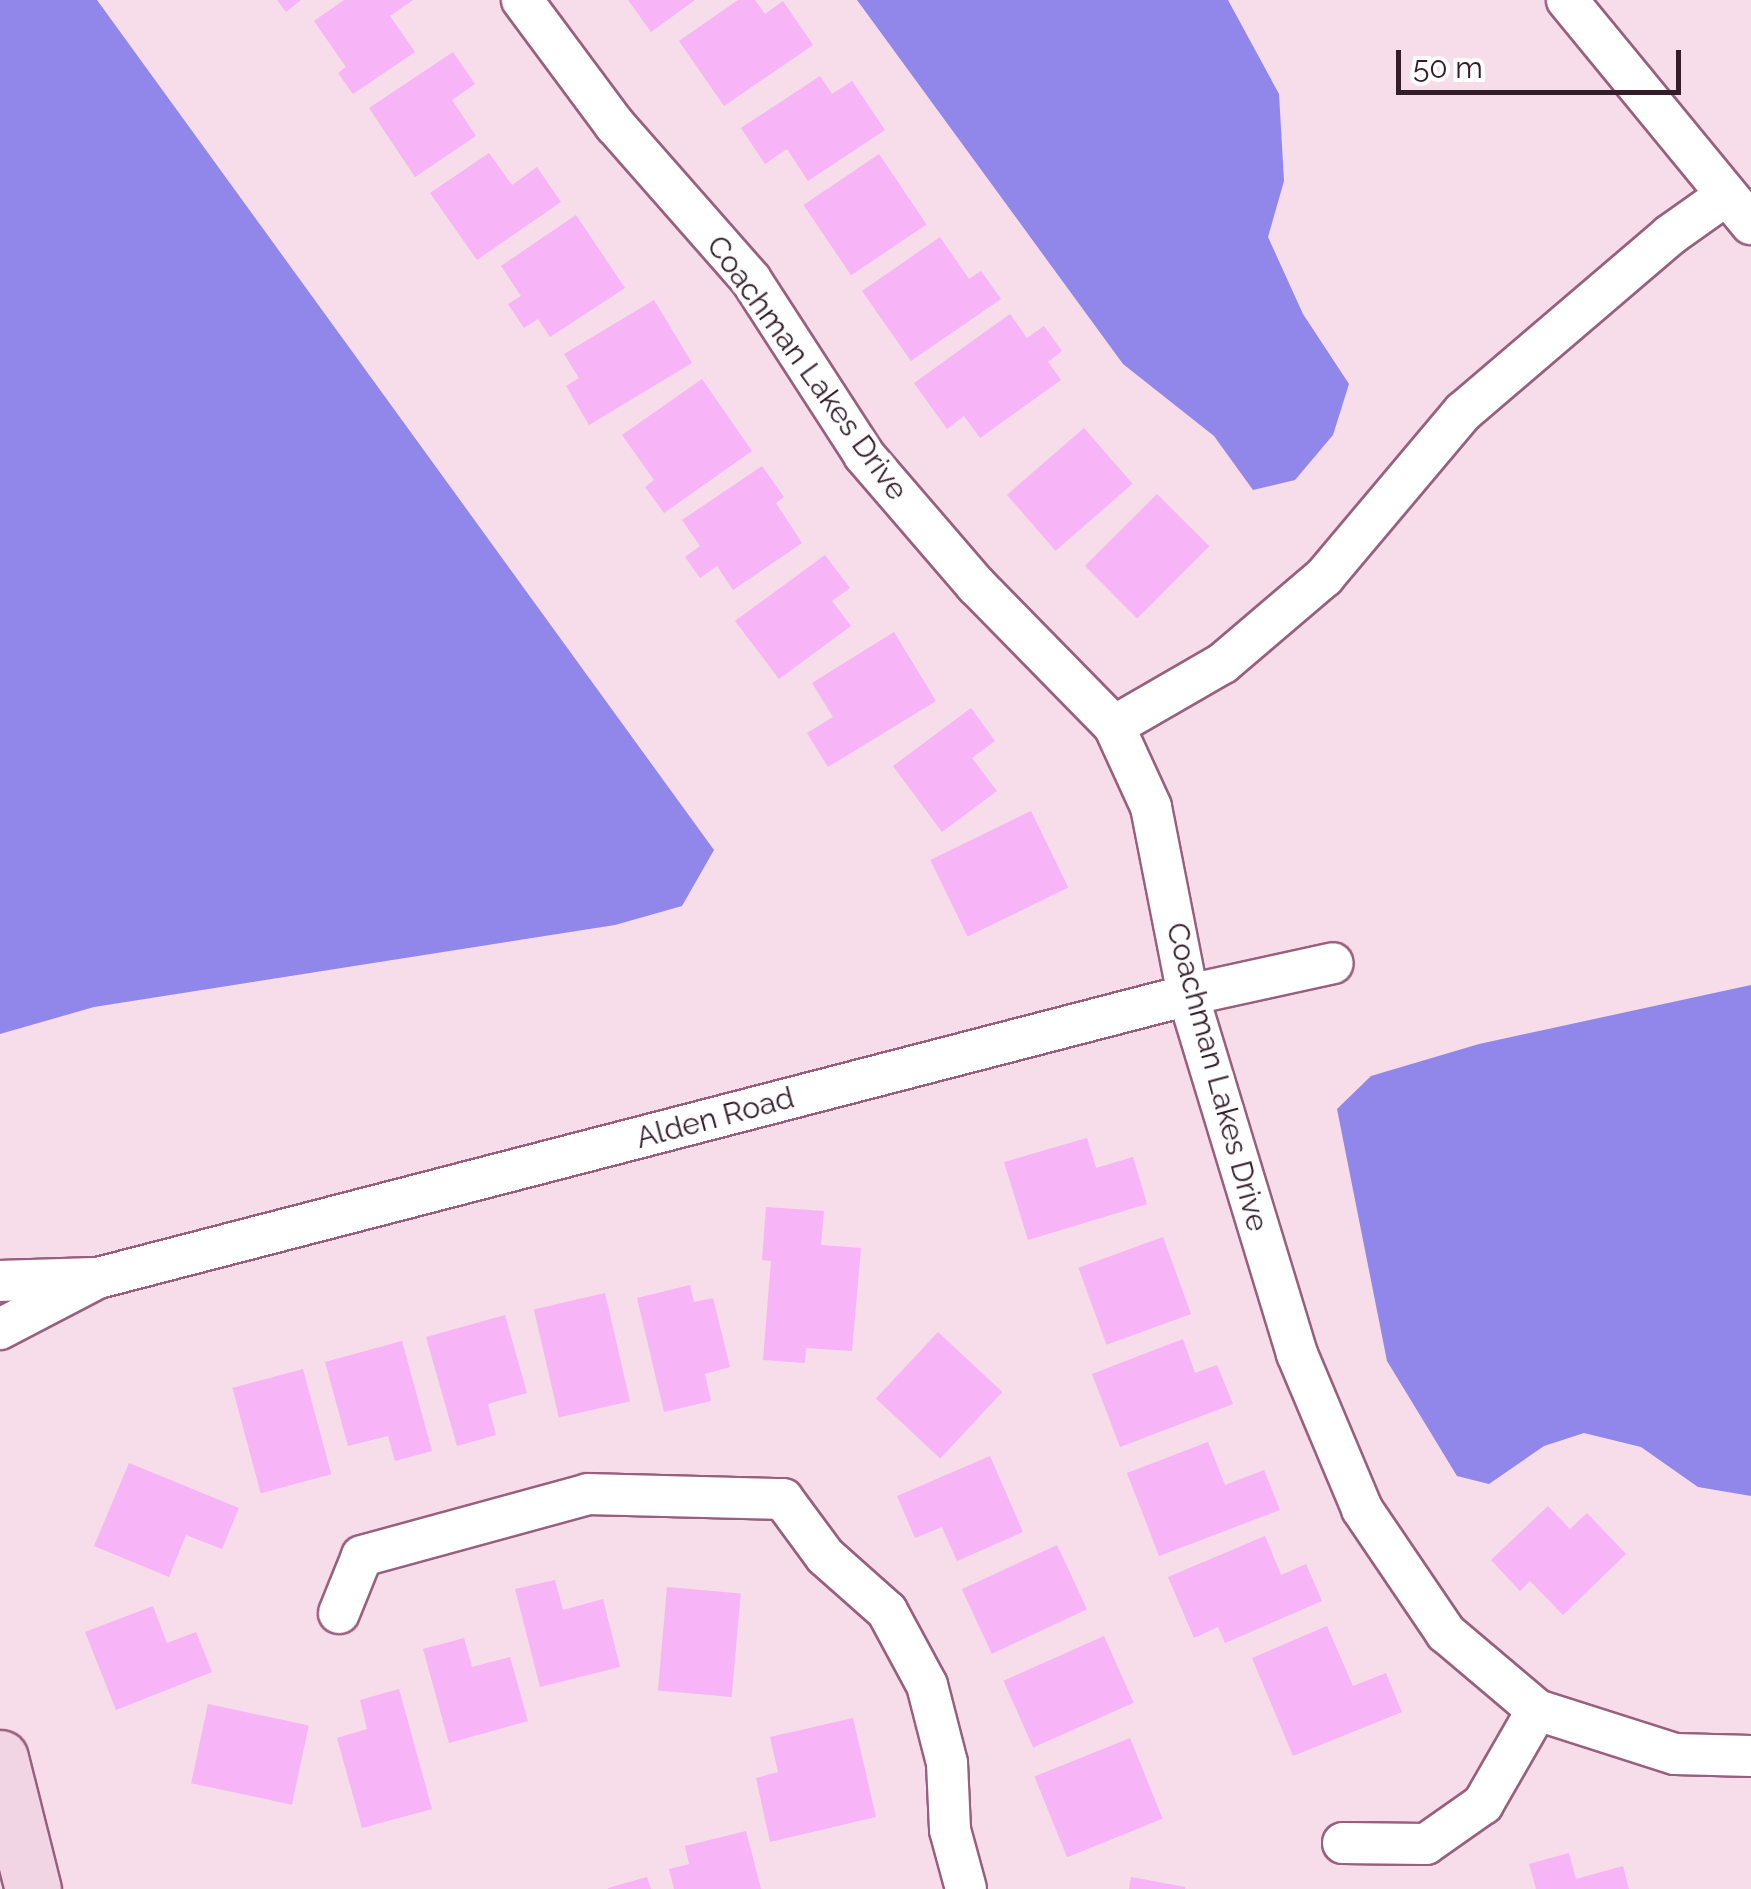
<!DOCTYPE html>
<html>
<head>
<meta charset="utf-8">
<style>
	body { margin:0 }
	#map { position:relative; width:1751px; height:1889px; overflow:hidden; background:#f7dce9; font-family:Raleway,sans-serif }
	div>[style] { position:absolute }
	.water>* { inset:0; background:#9186e9 }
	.building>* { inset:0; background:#f7b4f6; transform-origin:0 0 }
	.roads { filter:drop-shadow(2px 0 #99607e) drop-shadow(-2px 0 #99607e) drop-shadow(0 2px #99607e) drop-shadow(0 -2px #99607e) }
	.street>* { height:40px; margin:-20px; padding:0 20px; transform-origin:20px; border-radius:20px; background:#fff }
	.secondary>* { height:55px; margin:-27.5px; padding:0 27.5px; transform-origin:27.5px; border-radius:27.5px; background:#f2d5e5 }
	span { translate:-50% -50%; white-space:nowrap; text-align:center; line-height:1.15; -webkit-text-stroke:9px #fff; paint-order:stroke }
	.street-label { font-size:30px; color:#341c29 }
	.scale { position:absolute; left:1396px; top:50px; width:285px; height:45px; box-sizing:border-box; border:5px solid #341c29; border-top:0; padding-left:12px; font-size:30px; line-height:35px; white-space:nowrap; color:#341c29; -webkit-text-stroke:8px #fff; paint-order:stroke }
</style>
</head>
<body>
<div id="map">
	<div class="water">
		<i style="clip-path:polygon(0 0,97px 0,714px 850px,682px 906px,615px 925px,94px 1007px,0 1034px)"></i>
		<i style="clip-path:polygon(857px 0,1228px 0,1279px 94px,1284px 181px,1268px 237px,1303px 314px,1349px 384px,1333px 435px,1295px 480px,1253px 490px,1214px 436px,1123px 364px)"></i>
		<i style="clip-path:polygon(1751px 985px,1751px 1496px,1698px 1487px,1641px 1447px,1584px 1433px,1544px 1446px,1489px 1484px,1457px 1476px,1387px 1361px,1337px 1109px,1371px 1076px,1479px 1044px)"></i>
	</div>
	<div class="building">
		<i style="clip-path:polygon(277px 0,301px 0,286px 12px)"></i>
		<i style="clip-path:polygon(344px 0,413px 0,390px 16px,415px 52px,353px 94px,338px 73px,346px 67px,314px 21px)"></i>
		<i style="clip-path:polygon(628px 0,695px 0,651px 32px)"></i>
		<i style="clip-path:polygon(738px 0,755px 0,765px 14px,783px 1px,813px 45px,724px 106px,679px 41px)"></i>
		<i style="clip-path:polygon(453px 52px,475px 84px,452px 100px,476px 136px,415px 177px,369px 108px)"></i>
		<i style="clip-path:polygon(820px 76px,832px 94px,852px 81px,885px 130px,808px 181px,787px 149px,765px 164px,741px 128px)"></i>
		<i style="clip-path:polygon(489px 153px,512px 185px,537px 167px,561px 202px,477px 260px,430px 193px)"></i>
		<i style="left:879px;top:154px;width:85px;height:91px;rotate:56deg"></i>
		<i style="clip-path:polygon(576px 215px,625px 288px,550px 337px,538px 319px,524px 328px,508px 304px,521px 296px,501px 266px)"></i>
		<i style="clip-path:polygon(940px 237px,969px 279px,981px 271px,1001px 299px,911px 361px,862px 291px)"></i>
		<i style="clip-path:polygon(654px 300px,692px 363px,589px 425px,566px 386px,579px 378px,564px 354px)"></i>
		<i style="clip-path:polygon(1010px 314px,1027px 338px,1044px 326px,1062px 351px,1048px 362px,1061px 380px,980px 438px,964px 416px,947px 429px,914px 383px)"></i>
		<i style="clip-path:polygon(702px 379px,752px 451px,664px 513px,645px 487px,654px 480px,622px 435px)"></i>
		<i style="left:1084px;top:428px;width:74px;height:102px;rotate:49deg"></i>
		<i style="clip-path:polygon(762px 466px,784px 497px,776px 503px,802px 543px,733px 590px,717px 566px,700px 578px,685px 557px,700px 546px,682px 520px)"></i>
		<i style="left:1157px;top:494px;width:74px;height:102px;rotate:45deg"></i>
		<i style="clip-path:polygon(825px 555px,850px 588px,832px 601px,851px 626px,779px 679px,735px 621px)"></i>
		<i style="clip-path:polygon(894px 632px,936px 701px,828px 767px,807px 733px,833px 717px,812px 683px)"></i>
		<i style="clip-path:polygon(971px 708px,995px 741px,972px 758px,997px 791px,942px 832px,893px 766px)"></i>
		<i style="left:1031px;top:811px;width:85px;height:112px;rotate:64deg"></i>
		<i style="clip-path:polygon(1087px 1138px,1096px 1168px,1133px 1157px,1147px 1204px,1028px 1240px,1004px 1162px)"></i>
		<i style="clip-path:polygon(766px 1207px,824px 1211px,821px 1245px,861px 1248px,852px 1351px,806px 1348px,805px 1363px,763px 1360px,771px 1261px,762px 1260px)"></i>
		<i style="left:1163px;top:1237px;width:82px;height:90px;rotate:70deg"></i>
		<i style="clip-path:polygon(690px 1285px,694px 1302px,713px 1298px,730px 1367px,705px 1374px,711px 1401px,664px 1412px,637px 1298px)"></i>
		<i style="left:605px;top:1293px;width:111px;height:73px;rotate:77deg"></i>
		<i style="clip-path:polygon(505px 1315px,527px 1393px,488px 1404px,496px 1435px,457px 1446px,426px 1337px)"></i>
		<i style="left:938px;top:1332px;width:88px;height:91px;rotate:43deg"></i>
		<i style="clip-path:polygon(1183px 1339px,1195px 1373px,1217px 1365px,1233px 1404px,1120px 1447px,1092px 1374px)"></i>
		<i style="clip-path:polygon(402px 1341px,432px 1451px,395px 1461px,388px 1436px,348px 1446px,325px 1362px)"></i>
		<i style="left:303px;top:1369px;width:109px;height:73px;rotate:75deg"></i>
		<i style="clip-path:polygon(1208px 1442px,1225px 1485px,1264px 1470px,1280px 1510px,1159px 1556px,1127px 1473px)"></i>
		<i style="clip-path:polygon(990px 1456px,1023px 1532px,957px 1561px,942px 1527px,915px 1538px,897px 1496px)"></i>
		<i style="clip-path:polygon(129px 1463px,239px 1508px,222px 1549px,186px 1535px,169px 1577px,94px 1546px)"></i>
		<i style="clip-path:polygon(1548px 1506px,1570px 1529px,1587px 1513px,1626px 1554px,1563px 1615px,1530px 1581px,1520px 1591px,1491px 1560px)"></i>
		<i style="clip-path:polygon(1265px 1536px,1281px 1575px,1306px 1564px,1322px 1601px,1225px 1643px,1218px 1627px,1194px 1638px,1168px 1577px)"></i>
		<i style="left:1057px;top:1545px;width:71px;height:105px;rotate:65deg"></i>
		<i style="clip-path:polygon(555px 1580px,563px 1610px,603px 1599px,620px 1667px,540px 1687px,515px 1589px)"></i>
		<i style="left:667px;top:1587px;width:74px;height:104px;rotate:5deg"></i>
		<i style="clip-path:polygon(153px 1606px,167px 1643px,196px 1632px,212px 1672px,116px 1710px,85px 1632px)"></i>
		<i style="clip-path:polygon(1327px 1626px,1353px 1686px,1386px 1673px,1402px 1712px,1293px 1756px,1252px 1658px)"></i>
		<i style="left:1104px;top:1636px;width:73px;height:110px;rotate:66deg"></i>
		<i style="clip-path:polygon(464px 1638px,472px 1667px,510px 1657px,528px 1721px,449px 1743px,423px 1649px)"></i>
		<i style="clip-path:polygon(399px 1689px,432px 1809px,362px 1828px,337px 1738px,367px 1729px,360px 1700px)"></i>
		<i style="left:208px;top:1704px;width:103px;height:81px;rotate:12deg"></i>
		<i style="clip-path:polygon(853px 1718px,876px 1817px,770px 1842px,756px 1778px,778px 1772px,770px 1737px)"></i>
		<i style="left:1130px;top:1738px;width:87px;height:103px;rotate:68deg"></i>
		<i style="clip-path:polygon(746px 1831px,761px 1889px,674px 1889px,669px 1869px,689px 1864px,685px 1846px)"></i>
		<i style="clip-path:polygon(1569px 1853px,1576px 1879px,1623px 1866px,1629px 1889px,1536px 1889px,1529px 1864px)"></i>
		<i style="clip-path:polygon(647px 1877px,651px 1889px,608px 1889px,608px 1888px)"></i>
		<i style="clip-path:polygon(1131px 1877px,1185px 1887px,1185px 1889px,1129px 1889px)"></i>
	</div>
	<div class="roads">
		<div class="street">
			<i style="left:522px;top:0;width:156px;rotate:53.4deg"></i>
			<i style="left:615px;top:125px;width:206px;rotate:48.7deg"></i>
			<i style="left:751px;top:280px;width:208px;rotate:57.1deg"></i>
			<i style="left:864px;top:455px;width:172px;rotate:49.3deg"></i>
			<i style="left:976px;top:585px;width:197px;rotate:45.6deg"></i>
			<i style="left:1114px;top:726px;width:89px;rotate:65.4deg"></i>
			<i style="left:1151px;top:807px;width:192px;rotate:78.9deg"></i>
			<i style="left:1188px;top:995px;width:375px;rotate:73.1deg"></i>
			<i style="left:1297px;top:1354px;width:168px;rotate:67.2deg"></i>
			<i style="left:1362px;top:1509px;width:150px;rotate:55.9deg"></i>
			<i style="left:1446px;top:1633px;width:119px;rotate:40.2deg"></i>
			<i style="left:1537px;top:1710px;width:145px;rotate:17.7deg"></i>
			<i style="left:1675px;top:1754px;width:76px;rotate:1.5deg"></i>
			<i style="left:1567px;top:0;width:290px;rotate:50.6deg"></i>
			<i style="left:1114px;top:726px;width:126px;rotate:-30deg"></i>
			<i style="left:1223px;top:663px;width:133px;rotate:-40.4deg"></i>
			<i style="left:1324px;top:577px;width:216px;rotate:-49.9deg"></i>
			<i style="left:1463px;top:412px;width:272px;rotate:-40.5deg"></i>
			<i style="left:1670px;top:235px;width:67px;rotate:-35.3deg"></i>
			<i style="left:0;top:1281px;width:98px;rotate:-1.8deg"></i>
			<i style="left:98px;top:1278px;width:1126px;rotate:-14.55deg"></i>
			<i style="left:1188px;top:995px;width:148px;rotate:-12.4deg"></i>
			<i style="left:0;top:1329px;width:102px;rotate:-27.6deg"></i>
			<i style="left:339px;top:1613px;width:61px;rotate:-68deg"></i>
			<i style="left:362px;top:1556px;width:234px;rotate:-15.3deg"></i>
			<i style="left:588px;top:1494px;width:195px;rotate:1.5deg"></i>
			<i style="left:783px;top:1499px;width:71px;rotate:53.6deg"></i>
			<i style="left:825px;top:1556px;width:83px;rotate:41.6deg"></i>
			<i style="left:887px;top:1611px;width:84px;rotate:61.6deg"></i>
			<i style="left:927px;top:1685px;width:81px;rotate:75.6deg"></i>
			<i style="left:947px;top:1763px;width:67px;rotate:87.4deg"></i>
			<i style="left:950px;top:1830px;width:61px;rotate:74.8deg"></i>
			<i style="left:1343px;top:1843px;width:83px;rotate:0.7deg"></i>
			<i style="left:1426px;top:1844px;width:70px;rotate:-35.1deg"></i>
			<i style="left:1483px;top:1804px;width:108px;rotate:-60.1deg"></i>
		</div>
		<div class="secondary">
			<i style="left:0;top:1758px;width:135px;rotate:75.9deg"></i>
		</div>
	</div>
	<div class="street-label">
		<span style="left:807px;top:368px;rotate:54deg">Coachman Lakes Drive</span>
		<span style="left:1217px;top:1077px;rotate:75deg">Coachman Lakes Drive</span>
		<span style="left:715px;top:1118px;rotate:-15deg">Alden Road</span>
	</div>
	<div class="scale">50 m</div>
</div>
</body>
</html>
